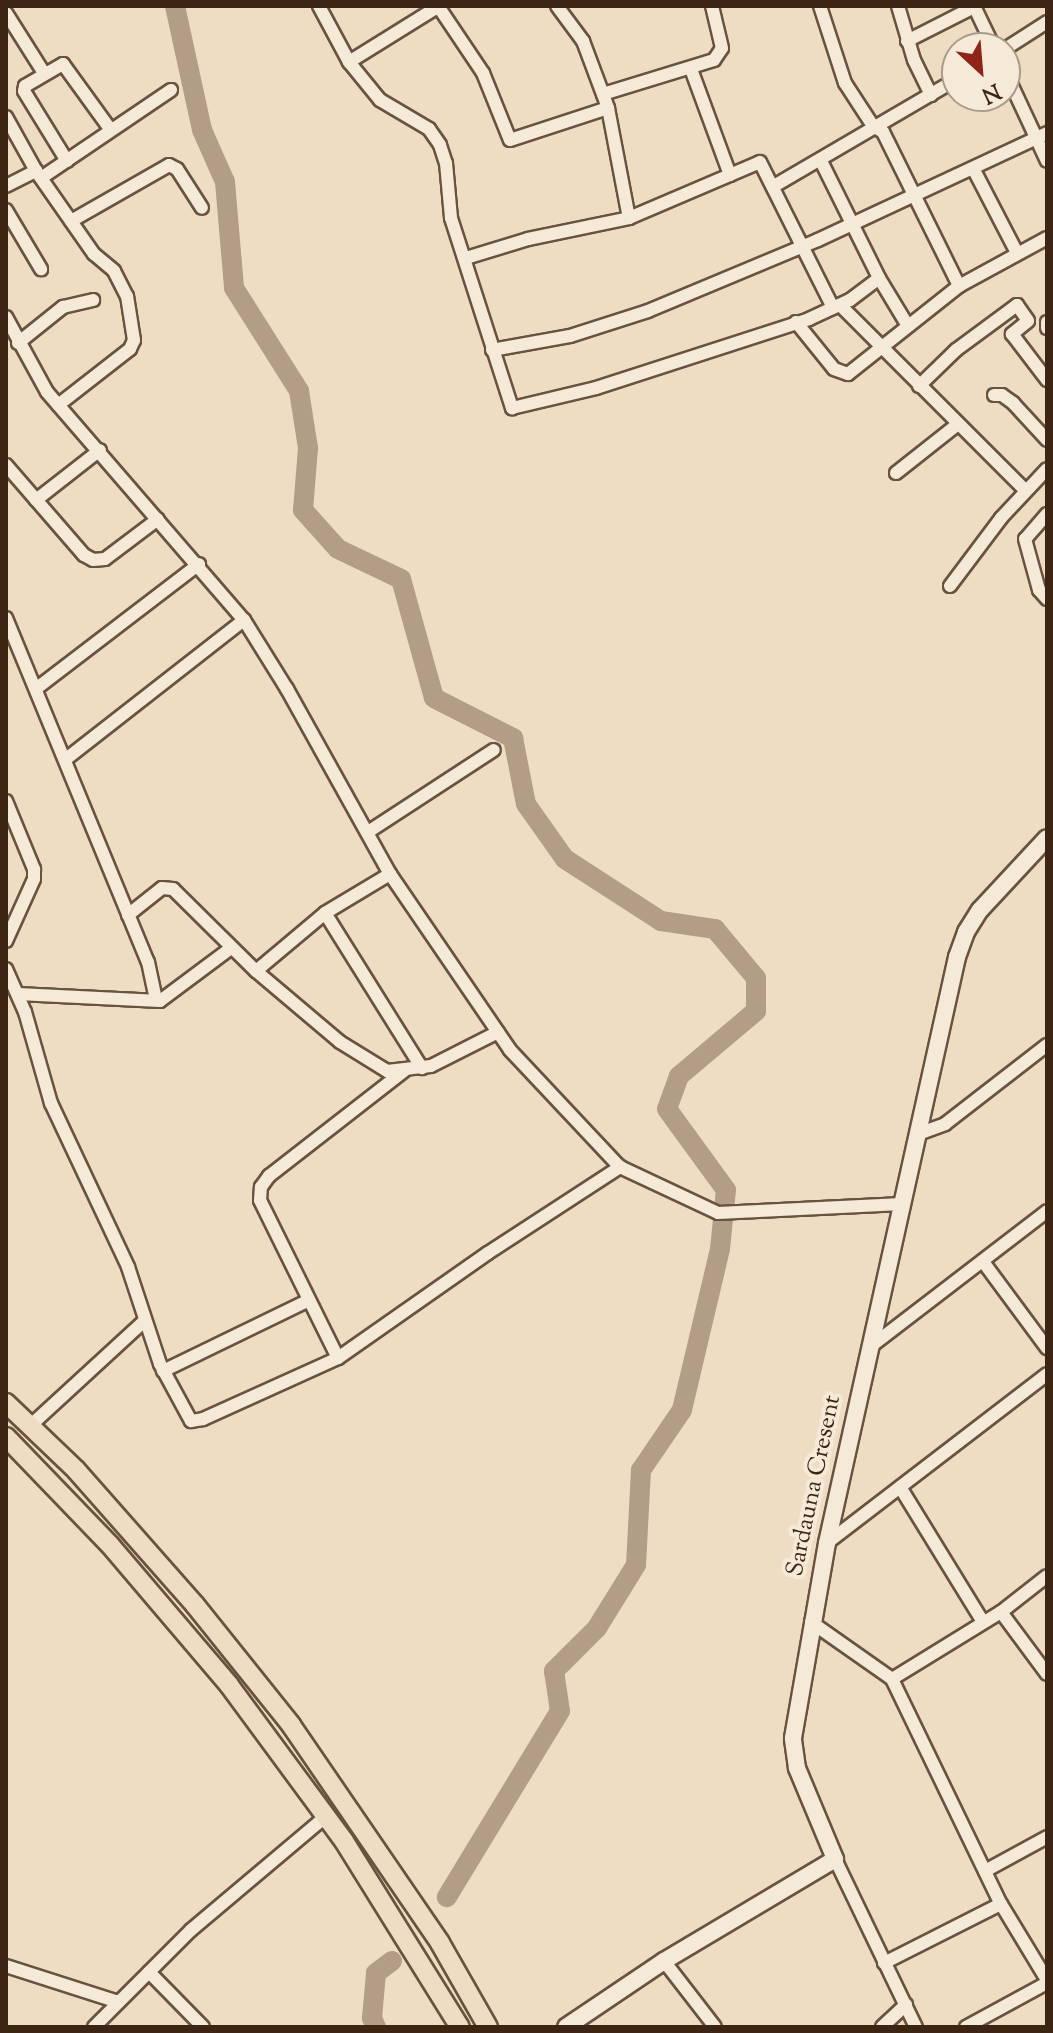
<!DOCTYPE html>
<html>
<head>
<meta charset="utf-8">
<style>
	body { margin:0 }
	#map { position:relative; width:1053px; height:2033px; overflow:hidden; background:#efddc3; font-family:"Sorts Mill Goudy",serif }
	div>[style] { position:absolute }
	.river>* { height:20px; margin:-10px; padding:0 10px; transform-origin:10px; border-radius:10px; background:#b29e87 }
	.roads { filter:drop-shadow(2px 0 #69533f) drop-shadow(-2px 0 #69533f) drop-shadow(0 2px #69533f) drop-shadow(0 -2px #69533f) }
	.street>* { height:12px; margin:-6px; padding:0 6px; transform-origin:6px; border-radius:6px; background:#f5e9d8 }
	.secondary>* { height:16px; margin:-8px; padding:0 8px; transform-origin:8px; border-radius:8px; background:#f5e9d8 }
	.primary>* { height:18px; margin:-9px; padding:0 9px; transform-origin:9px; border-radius:9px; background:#efddc3 }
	span { translate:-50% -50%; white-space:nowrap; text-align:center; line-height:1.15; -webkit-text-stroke:8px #f5e9d8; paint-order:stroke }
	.street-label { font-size:24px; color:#3c2513 }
	.frame { position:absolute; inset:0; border:8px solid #3c2513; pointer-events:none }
	.north { position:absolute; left:941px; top:32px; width:80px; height:80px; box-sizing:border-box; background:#f5e9d8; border:2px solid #ab9b89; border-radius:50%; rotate:154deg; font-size:22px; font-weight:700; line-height:32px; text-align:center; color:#3c2513 }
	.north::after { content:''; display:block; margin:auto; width:28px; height:36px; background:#8f2418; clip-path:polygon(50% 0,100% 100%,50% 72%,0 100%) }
</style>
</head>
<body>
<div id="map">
	<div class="river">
		<i style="left:175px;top:6px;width:127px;rotate:77.7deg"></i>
		<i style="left:202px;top:130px;width:57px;rotate:66.1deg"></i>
		<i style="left:225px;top:182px;width:106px;rotate:85.1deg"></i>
		<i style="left:234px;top:288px;width:122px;rotate:57.7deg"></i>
		<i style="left:299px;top:391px;width:58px;rotate:81deg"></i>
		<i style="left:308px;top:448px;width:62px;rotate:94.6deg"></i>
		<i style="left:303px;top:510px;width:52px;rotate:48.1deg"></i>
		<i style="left:338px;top:549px;width:70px;rotate:25.5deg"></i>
		<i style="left:401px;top:579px;width:123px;rotate:74.5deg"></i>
		<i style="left:434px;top:698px;width:89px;rotate:26.9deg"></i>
		<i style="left:513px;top:738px;width:67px;rotate:78.9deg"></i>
		<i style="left:526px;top:804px;width:67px;rotate:54.7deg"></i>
		<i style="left:565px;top:859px;width:114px;rotate:32.9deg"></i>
		<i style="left:661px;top:921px;width:55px;rotate:8.4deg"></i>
		<i style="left:715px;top:929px;width:64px;rotate:50.1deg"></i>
		<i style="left:756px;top:978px;width:33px;rotate:90deg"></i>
		<i style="left:756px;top:1011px;width:101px;rotate:139.8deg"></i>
		<i style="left:679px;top:1076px;width:35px;rotate:110deg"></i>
		<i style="left:667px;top:1109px;width:100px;rotate:53.9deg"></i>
		<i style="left:726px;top:1190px;width:59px;rotate:95.8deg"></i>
		<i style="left:720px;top:1249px;width:165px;rotate:103.3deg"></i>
		<i style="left:682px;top:1410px;width:73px;rotate:124.3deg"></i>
		<i style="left:641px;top:1470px;width:95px;rotate:93deg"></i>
		<i style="left:636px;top:1565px;width:74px;rotate:121.8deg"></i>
		<i style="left:597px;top:1628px;width:61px;rotate:135deg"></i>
		<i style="left:554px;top:1671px;width:40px;rotate:81.5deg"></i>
		<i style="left:560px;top:1711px;width:218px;rotate:121.3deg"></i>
		<i style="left:376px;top:2027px;width:10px;rotate:-114deg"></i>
		<i style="left:372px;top:2018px;width:45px;rotate:-84.9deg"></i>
		<i style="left:376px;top:1973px;width:20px;rotate:-37deg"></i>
	</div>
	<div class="roads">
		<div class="street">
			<i style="left:319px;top:6px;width:64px;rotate:61.8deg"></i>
			<i style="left:349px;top:62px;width:49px;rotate:50.8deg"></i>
			<i style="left:380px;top:100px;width:57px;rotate:30.6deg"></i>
			<i style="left:429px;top:129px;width:19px;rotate:55deg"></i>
			<i style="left:440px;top:145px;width:19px;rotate:72deg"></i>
			<i style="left:446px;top:163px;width:55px;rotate:84.8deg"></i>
			<i style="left:451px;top:218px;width:200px;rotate:72.2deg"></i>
			<i style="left:512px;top:408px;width:86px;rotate:-13.4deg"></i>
			<i style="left:596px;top:388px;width:224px;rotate:-17.9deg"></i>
			<i style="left:809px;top:319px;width:45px;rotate:-24.9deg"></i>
			<i style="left:850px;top:300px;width:36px;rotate:-37deg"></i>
			<i style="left:438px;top:6px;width:81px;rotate:56.1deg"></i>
			<i style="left:483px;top:73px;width:72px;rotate:68.1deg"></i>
			<i style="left:510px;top:140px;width:103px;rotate:-18.1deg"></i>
			<i style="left:557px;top:6px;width:44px;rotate:53.4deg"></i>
			<i style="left:583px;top:41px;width:72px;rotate:69.5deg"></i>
			<i style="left:608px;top:108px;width:112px;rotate:79.2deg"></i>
			<i style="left:820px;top:6px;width:81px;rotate:72deg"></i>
			<i style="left:845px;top:83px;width:51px;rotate:56.9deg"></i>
			<i style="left:873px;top:126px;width:12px;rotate:31deg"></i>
			<i style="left:883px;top:132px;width:172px;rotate:63.7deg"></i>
			<i style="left:898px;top:6px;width:56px;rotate:73.5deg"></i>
			<i style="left:914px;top:60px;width:39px;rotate:64deg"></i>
			<i style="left:974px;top:6px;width:47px;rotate:64.5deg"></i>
			<i style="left:6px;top:13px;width:71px;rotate:57.7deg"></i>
			<i style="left:907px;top:41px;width:77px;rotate:-26.9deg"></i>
			<i style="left:1005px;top:49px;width:50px;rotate:-32.7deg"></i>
			<i style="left:349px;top:62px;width:106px;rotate:-31.9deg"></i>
			<i style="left:691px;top:69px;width:113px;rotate:69.8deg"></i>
			<i style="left:1005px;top:71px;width:99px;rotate:65deg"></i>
			<i style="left:603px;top:94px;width:116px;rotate:-17deg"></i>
			<i style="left:714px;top:60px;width:14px;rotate:-56deg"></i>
			<i style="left:722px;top:48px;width:43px;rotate:-103.4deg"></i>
			<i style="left:6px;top:117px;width:62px;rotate:60.9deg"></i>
			<i style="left:36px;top:171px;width:101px;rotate:55.1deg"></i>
			<i style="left:94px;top:254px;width:26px;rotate:40deg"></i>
			<i style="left:114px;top:271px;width:28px;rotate:63deg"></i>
			<i style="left:127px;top:296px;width:45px;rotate:81deg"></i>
			<i style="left:134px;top:340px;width:10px;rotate:114deg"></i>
			<i style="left:130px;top:349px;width:91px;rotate:142.1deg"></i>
			<i style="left:67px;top:161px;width:82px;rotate:-121.6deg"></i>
			<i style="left:24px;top:91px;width:5px;rotate:-79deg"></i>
			<i style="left:25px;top:86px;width:44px;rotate:-30.1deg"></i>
			<i style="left:63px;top:64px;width:80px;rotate:54.1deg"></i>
			<i style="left:821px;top:161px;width:131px;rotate:63.6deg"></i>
			<i style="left:879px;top:278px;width:56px;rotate:58.9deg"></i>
			<i style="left:974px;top:170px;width:93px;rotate:62.6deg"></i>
			<i style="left:41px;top:178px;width:157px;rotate:-34.1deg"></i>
			<i style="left:6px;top:186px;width:34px;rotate:-27deg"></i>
			<i style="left:774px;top:186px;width:212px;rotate:-30.3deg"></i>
			<i style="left:6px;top:210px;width:69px;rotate:59.3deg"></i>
			<i style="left:71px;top:221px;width:113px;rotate:-29.7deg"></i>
			<i style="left:169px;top:165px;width:9px;rotate:27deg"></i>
			<i style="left:177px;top:169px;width:46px;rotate:57.3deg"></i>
			<i style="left:466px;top:258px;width:65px;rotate:-17deg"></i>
			<i style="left:528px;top:239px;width:103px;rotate:-11.7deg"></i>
			<i style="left:629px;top:218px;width:142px;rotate:-23.1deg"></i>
			<i style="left:760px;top:162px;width:163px;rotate:63.4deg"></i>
			<i style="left:840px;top:305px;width:263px;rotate:45deg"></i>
			<i style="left:6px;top:317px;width:85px;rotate:61.3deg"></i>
			<i style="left:47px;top:392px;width:301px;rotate:49.2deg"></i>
			<i style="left:244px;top:620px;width:81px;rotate:58.1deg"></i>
			<i style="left:287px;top:689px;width:212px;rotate:60.9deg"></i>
			<i style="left:390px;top:874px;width:213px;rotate:55.7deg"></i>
			<i style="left:510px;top:1050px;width:161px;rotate:46.8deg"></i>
			<i style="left:620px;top:1167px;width:108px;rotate:25.1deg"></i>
			<i style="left:718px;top:1213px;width:184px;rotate:-2.8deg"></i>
			<i style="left:796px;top:322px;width:60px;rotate:51deg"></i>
			<i style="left:834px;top:369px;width:15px;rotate:20deg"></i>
			<i style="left:848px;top:374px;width:142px;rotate:-38.4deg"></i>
			<i style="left:959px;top:286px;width:100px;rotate:-28.6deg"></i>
			<i style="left:1047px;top:322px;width:6px;rotate:90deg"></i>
			<i style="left:18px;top:343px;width:58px;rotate:-38.7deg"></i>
			<i style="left:63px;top:307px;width:31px;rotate:-13deg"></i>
			<i style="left:492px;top:350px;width:79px;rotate:-10.2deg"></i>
			<i style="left:570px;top:336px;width:82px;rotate:-17.8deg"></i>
			<i style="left:648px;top:311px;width:184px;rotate:-22.7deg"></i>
			<i style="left:818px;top:240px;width:253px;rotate:-25deg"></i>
			<i style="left:919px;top:386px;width:52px;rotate:-44.2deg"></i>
			<i style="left:956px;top:350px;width:76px;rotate:-36.4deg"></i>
			<i style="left:1017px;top:305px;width:19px;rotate:55deg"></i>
			<i style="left:1028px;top:321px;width:21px;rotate:141deg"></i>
			<i style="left:1012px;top:334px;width:58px;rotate:52.7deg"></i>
			<i style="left:994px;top:395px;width:8px"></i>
			<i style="left:1002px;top:395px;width:14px;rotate:36deg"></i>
			<i style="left:1013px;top:403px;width:50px;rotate:47.4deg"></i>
			<i style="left:6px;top:465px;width:119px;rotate:49.1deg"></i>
			<i style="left:84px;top:555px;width:10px;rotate:29deg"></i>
			<i style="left:93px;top:560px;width:12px;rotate:-5deg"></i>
			<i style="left:105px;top:559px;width:66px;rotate:-37deg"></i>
			<i style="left:896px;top:473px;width:79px;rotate:-38.3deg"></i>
			<i style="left:36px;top:500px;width:81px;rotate:-38deg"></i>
			<i style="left:1047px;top:514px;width:33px;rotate:131deg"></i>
			<i style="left:1025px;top:539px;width:53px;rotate:74.6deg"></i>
			<i style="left:1039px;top:590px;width:12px;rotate:48deg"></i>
			<i style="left:950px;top:586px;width:85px;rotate:-53.1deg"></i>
			<i style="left:1001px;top:518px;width:67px;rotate:-46.8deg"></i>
			<i style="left:6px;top:618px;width:372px;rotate:67.6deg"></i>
			<i style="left:148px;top:962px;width:39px;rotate:78deg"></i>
			<i style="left:37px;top:688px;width:204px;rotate:-37.4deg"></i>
			<i style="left:66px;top:759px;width:226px;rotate:-38deg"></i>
			<i style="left:6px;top:801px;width:74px;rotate:67.6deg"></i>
			<i style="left:34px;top:869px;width:10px;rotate:90deg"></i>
			<i style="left:34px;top:879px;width:68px;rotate:114.3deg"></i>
			<i style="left:368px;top:832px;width:150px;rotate:-33.1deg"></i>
			<i style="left:325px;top:913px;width:183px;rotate:58deg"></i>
			<i style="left:128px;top:915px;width:43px;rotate:-38.5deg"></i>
			<i style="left:162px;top:888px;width:11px;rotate:5deg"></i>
			<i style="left:173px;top:889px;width:117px;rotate:44.7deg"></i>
			<i style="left:256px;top:971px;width:110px;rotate:40.2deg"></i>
			<i style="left:340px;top:1042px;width:55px;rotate:31.7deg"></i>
			<i style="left:387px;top:1071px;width:44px;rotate:-6.5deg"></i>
			<i style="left:431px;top:1066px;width:75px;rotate:-26.9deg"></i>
			<i style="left:6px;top:969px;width:47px;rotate:66.2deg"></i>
			<i style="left:25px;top:1012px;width:95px;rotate:74.1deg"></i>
			<i style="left:51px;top:1103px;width:181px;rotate:64.8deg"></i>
			<i style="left:128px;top:1267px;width:102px;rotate:71.7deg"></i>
			<i style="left:160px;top:1364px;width:65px;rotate:61.5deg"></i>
			<i style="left:191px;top:1421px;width:12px;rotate:-9deg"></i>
			<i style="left:203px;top:1419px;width:148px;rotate:-24.3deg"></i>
			<i style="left:338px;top:1358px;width:183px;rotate:-35deg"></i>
			<i style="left:488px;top:1253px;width:158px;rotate:-33.1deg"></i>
			<i style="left:256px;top:971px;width:90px;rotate:-40deg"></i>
			<i style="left:325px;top:913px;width:76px;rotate:-31deg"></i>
			<i style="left:18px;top:994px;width:142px;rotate:2.8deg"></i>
			<i style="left:160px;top:1001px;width:89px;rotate:-36.7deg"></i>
			<i style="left:918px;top:1134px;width:29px;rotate:-20deg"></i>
			<i style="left:945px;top:1124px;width:129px;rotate:-37.8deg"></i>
			<i style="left:984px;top:1263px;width:106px;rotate:53.5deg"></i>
			<i style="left:870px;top:1347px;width:223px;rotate:-37.5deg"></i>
			<i style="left:338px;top:1358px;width:176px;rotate:-116.3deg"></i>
			<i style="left:260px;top:1200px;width:13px;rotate:-86deg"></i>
			<i style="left:261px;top:1187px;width:14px;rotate:-54deg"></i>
			<i style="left:269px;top:1176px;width:171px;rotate:-37.9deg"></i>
			<i style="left:163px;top:1371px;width:162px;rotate:-25.9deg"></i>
			<i style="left:30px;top:1426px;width:155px;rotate:-42.6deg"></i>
			<i style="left:900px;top:1487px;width:158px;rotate:58.4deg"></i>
			<i style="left:827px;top:1543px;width:277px;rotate:-37.5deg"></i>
			<i style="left:1001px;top:1612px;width:77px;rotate:53.4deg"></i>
			<i style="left:811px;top:1622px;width:99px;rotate:35.1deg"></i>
			<i style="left:892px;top:1679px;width:250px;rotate:64.2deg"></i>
			<i style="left:1001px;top:1904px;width:89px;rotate:58.8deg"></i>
			<i style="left:892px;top:1679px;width:128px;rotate:-31.6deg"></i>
			<i style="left:1001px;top:1612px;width:58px;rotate:-38deg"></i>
			<i style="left:835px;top:1859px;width:187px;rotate:64.3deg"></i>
			<i style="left:985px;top:1871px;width:71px;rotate:-28.7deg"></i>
			<i style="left:664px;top:1961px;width:83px;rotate:52.3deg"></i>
			<i style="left:884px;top:1963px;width:131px;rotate:-26.8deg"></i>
			<i style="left:6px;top:1966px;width:118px;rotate:17.8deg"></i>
			<i style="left:149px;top:1972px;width:77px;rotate:45.5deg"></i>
			<i style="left:94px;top:2027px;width:137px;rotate:-45deg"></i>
			<i style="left:191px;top:1930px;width:175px;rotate:-40.1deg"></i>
			<i style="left:882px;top:2027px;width:33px;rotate:-43deg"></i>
			<i style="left:966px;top:2027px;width:92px;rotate:-28.5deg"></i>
		</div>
		<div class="secondary">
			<i style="left:566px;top:2027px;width:118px;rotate:-34deg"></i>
			<i style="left:664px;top:1961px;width:199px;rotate:-30.8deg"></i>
			<i style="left:835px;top:1859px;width:99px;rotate:-112.7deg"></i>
			<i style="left:797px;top:1768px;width:30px;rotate:-98deg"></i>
			<i style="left:793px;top:1738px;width:198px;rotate:-80.1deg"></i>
			<i style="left:827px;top:1543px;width:600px;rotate:-77.49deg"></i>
			<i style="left:957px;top:957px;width:27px;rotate:-70deg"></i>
			<i style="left:966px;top:932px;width:26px;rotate:-58deg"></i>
			<i style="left:980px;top:910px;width:98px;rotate:-47.1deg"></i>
		</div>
		<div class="primary">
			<i style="left:6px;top:1403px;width:97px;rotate:43.7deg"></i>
			<i style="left:76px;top:1470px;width:180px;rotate:48.6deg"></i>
			<i style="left:195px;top:1605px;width:154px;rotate:51.3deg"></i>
			<i style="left:291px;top:1725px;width:264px;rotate:55.6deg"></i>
			<i style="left:440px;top:1943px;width:97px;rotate:60.3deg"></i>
			<i style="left:6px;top:1437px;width:150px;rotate:46.1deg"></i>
			<i style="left:110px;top:1545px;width:184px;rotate:49.6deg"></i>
			<i style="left:229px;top:1685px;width:194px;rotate:53.6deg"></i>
			<i style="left:344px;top:1841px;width:219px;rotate:58.1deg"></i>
		</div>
	</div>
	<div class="street-label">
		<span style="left:815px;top:1486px;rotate:-78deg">Sardauna Cresent</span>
	</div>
	<div class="frame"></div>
	<div class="north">N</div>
</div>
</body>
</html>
